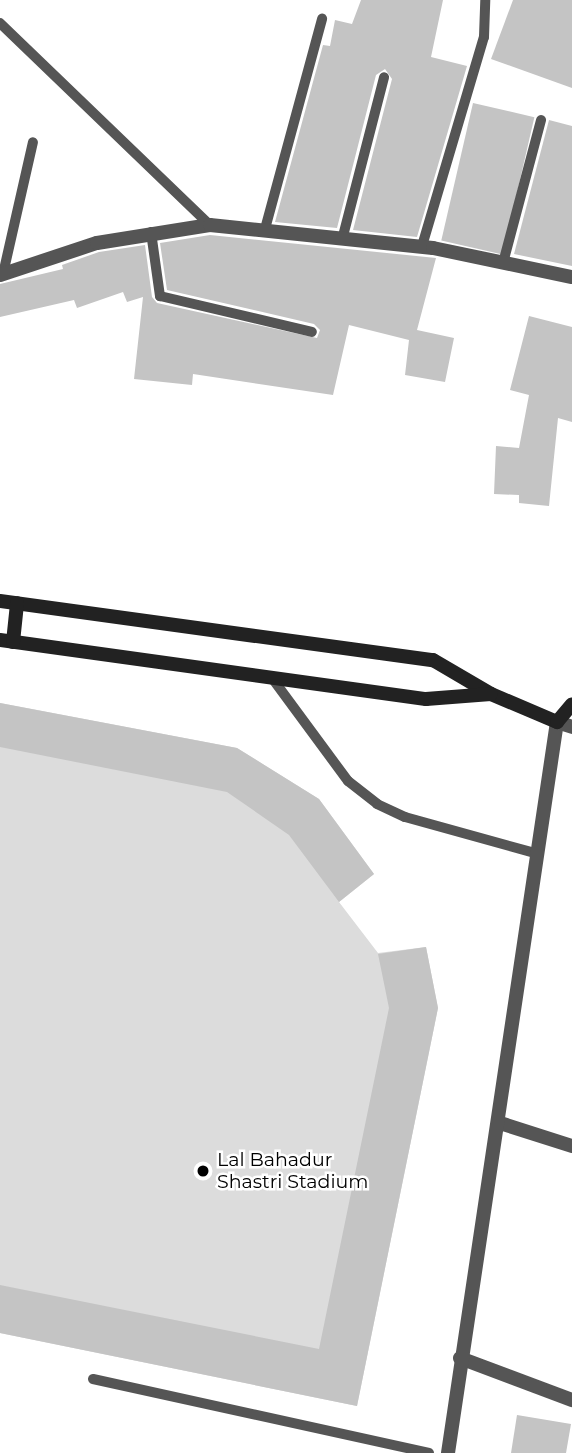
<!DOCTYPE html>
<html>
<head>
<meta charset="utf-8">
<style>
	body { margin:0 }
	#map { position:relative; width:572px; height:1453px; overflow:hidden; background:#fff; font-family:Montserrat,sans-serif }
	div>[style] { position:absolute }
	.green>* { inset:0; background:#dcdcdc }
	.building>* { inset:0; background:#c4c4c4; transform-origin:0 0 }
	.service>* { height:10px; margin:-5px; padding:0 5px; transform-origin:5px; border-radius:5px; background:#555 }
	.minor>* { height:14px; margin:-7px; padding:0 7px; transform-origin:7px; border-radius:7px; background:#555 }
	.tertiary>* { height:14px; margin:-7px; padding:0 7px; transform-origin:7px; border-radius:7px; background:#555 }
	.secondary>* { height:14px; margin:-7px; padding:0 7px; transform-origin:7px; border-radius:7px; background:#222 }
	.dots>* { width:19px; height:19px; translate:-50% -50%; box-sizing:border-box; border:4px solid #fff; border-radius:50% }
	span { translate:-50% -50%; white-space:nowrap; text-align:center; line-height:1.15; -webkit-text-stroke:5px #fff; paint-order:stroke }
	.poi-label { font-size:19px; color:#000 }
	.left { translate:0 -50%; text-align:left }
</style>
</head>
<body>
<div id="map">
	<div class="green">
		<i style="clip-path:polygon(0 703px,237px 748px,319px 799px,374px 874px,339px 902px,378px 953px,426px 947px,438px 1008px,357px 1406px,0 1333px)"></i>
	</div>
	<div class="building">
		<i style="clip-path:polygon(361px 0,443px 0,431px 57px,467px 66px,417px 237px,353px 230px,392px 79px,385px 69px,376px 75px,337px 228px,275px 222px,323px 45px,330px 46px,335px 20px,352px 24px)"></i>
		<i style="clip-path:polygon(513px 0,572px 0,572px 88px,491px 59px)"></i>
		<i style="left:473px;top:103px;width:63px;height:141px;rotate:13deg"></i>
		<i style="clip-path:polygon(549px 120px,572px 126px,572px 266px,514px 254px)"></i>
		<i style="clip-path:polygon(210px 235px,436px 258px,417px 330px,454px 338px,445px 382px,405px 375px,409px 340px,349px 325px,333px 395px,193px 374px,192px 385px,134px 379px,143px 297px,127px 302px,123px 292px,77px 308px,74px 300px,0 317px,0 284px,63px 269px,62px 265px,99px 252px,145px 245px,152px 297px,157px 303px,317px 338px,320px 330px,314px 324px,167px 290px,160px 243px)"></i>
		<i style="clip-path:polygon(529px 316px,572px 327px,572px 422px,558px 418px,549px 506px,519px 503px,519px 495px,494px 494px,496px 446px,519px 448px,529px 395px,510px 390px)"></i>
		<i style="clip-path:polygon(0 703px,237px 748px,319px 799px,374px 874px,339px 902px,289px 835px,227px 792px,0 747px)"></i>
		<i style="clip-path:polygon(426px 947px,438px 1008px,357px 1406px,0 1333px,0 1285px,319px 1349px,389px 1008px,378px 954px)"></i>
		<i style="clip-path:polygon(517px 1415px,571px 1424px,566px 1453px,511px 1453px)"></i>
	</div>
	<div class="service">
		<i style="left:0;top:23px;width:291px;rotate:43.9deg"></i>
		<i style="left:265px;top:229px;width:218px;rotate:-74.8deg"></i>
		<i style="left:151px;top:232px;width:65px;rotate:82deg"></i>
		<i style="left:160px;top:296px;width:156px;rotate:13.3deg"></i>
		<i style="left:343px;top:236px;width:164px;rotate:-75.5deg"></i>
		<i style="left:422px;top:246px;width:218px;rotate:-73.5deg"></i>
		<i style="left:484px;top:37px;width:37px;rotate:-88deg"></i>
		<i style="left:503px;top:263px;width:148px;rotate:-75.1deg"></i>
		<i style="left:3px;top:274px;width:135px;rotate:-77.2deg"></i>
		<i style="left:272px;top:678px;width:128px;rotate:53.6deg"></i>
		<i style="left:348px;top:781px;width:37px;rotate:38deg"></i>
		<i style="left:377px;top:804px;width:31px;rotate:25deg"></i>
		<i style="left:405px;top:817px;width:138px;rotate:15.5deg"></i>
		<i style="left:93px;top:1379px;width:344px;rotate:12.4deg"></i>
	</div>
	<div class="minor">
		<i style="left:0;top:275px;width:102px;rotate:-18.3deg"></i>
		<i style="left:97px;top:243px;width:114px;rotate:-9.1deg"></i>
		<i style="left:210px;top:225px;width:224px;rotate:5.9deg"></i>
		<i style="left:433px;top:248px;width:142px;rotate:11.8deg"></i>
		<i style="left:500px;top:1123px;width:76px;rotate:17.7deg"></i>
		<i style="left:460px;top:1358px;width:120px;rotate:20.6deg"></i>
	</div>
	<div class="tertiary">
		<i style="left:448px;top:1453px;width:739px;rotate:-81.52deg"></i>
		<i style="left:557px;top:722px;width:16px;rotate:18deg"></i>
	</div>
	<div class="secondary">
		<i style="left:0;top:601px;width:437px;rotate:7.8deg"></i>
		<i style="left:433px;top:660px;width:67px;rotate:30.4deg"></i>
		<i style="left:491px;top:694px;width:72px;rotate:23deg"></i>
		<i style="left:557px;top:722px;width:23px;rotate:-50deg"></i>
		<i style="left:0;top:640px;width:430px;rotate:7.9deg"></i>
		<i style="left:426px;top:699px;width:65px;rotate:-4.4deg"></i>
		<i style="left:13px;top:642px;width:39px;rotate:-84deg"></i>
	</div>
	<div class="dots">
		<i style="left:203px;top:1171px;background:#000"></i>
	</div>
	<div class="poi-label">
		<span class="left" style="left:217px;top:1171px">Lal Bahadur<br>Shastri Stadium</span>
	</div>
</div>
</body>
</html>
